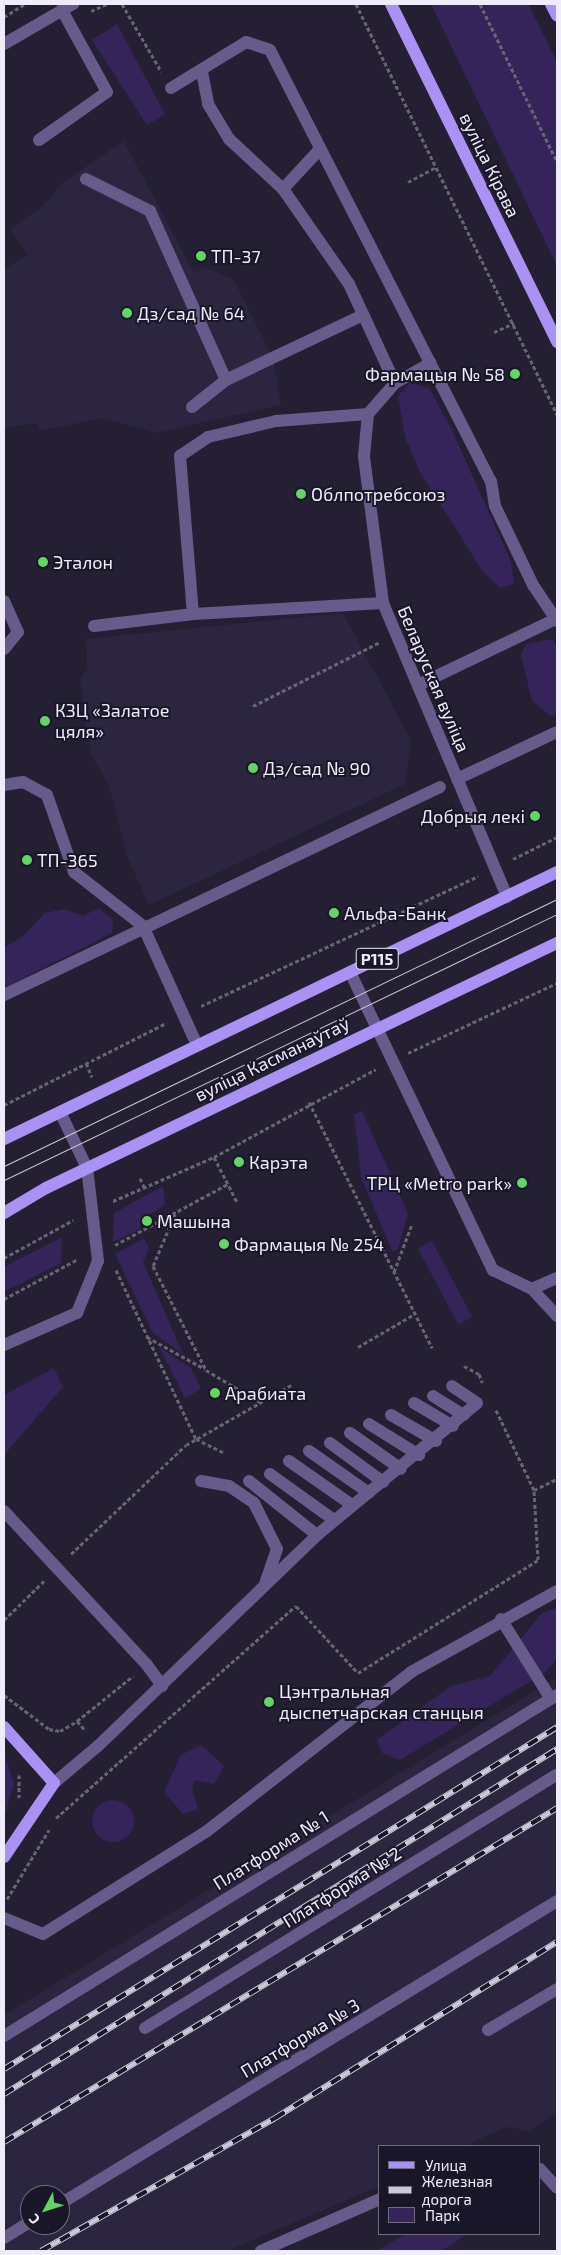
<!DOCTYPE html>
<html>
<head>
<meta charset="utf-8">
<style>
	body { margin:0 }
	#map { position:relative; width:561px; height:2255px; overflow:hidden; background:#241f33; font-family:"Exo 2",sans-serif }
	div>[style] { position:absolute }
	.built>* { inset:0; background:#2b253f }
	.green>* { inset:0; background:#34245a; transform-origin:0 0 }
	.round { border-radius:50% }
	.path>* { height:3px; margin-top:-1.5px; transform-origin:0; background:repeating-linear-gradient(90deg,#686476 0 4px,transparent 0 6.5px) }
	.minor>* { height:12px; margin:-6px; padding:0 6px; transform-origin:6px; border-radius:6px; background:#665b8a }
	.major>* { height:12px; margin:-6px; padding:0 6px; transform-origin:6px; border-radius:6px; background:#aa91f4 }
	.tram>* { height:1px; margin:-0.5px; padding:0 0.5px; transform-origin:0.5px; border-radius:0.5px; background:#cbc8d7 }
	.rail>* { height:5.5px; margin-top:-2.75px; transform-origin:0; background:repeating-linear-gradient(90deg,#1a1629 0 11px,#cbc8d7 0 22px); box-sizing:border-box; border-block:1px solid #cbc8d7 }
	.dots>* { width:14px; height:14px; translate:-50% -50%; box-sizing:border-box; border:2px solid #1a1629; border-radius:50% }
	span { translate:-50% -50%; white-space:nowrap; text-align:center; line-height:1.15; -webkit-text-stroke:4px #1a1629; paint-order:stroke }
	.shield-label span { padding:1px 4px; background:#1a1629; border:1px solid; border-radius:4px; -webkit-text-stroke-width:0 }
	.shield-label { font-size:16px; color:#efedfb; font-weight:700 }
	.street-label { font-size:18px; color:#efedfb }
	.poi-label { font-size:18px; color:#efedfb }
	.left { translate:0 -50%; text-align:left }
	.right { translate:-100% -50%; text-align:right }
	.frame { position:absolute; inset:0; border:5px solid #efedfb; pointer-events:none }
	.legend { position:absolute; left:378px; top:2145px; width:162px; height:90px; box-sizing:border-box; background:#1a1629; border:1px solid #6f6c7d; margin:0; padding:6px 9px; list-style:none; font-size:15px; color:#efedfb }
	.legend li { display:flex; align-items:center; gap:10px; height:25px }
	.legend b { width:25px; border:1px solid #6f6c7d }
	.north { position:absolute; left:20px; top:2185px; width:50px; height:50px; box-sizing:border-box; background:#1a1629; border:1px solid #6f6c7d; border-radius:50%; rotate:230deg; font-size:14px; font-weight:700; line-height:20px; text-align:center; color:#efedfb }
	.north::after { content:''; display:block; margin:auto; width:18px; height:22px; background:#65d467; clip-path:polygon(50% 0,100% 100%,50% 72%,0 100%) }
</style>
</head>
<body>
<div id="map">
	<div class="built">
		<i style="clip-path:polygon(124px 141px,194px 273px,205px 267px,234px 280px,273px 358px,281px 405px,156px 433px,103px 418px,39px 431px,37px 423px,4px 428px,4px 270px,27px 254px,10px 230px,44px 205px,62px 183px)"></i>
		<i style="clip-path:polygon(343px 613px,411px 740px,405px 784px,149px 905px,126px 854px,109px 786px,90px 752px,80px 680px,87px 668px,86px 639px)"></i>
		<i style="clip-path:polygon(evenodd,557px 1677px,557px 2113px,529px 2131px,506px 2127px,465px 2146px,380px 2146px,380px 2186px,227px 2251px,4px 2251px,4px 2015px,557px 1677px,30px 2195px,60px 2195px,60px 2225px,30px 2225px,30px 2195px)"></i>
	</div>
	<div class="green">
		<i style="clip-path:polygon(431px 4px,528px 4px,557px 62px,557px 266px)"></i>
		<i style="clip-path:polygon(117px 24px,165px 114px,147px 125px,92px 40px)"></i>
		<i style="clip-path:polygon(410px 383px,429px 388px,452px 430px,511px 562px,514px 584px,500px 588px,483px 572px,420px 472px,405px 437px,398px 396px)"></i>
		<i style="clip-path:polygon(552px 639px,557px 645px,557px 715px,551px 716px,532px 701px,521px 655px,526px 644px)"></i>
		<i style="clip-path:polygon(99px 908px,113px 920px,112px 933px,4px 988px,4px 948px,24px 935px,45px 913px,64px 909px,83px 916px)"></i>
		<i style="clip-path:polygon(362px 1111px,408px 1213px,398px 1249px,392px 1251px,361px 1177px,354px 1114px)"></i>
		<i style="clip-path:polygon(163px 1186px,165px 1205px,140px 1220px,140px 1229px,113px 1242px,114px 1213px)"></i>
		<i style="clip-path:polygon(62px 1237px,61px 1263px,4px 1292px,4px 1267px)"></i>
		<i style="clip-path:polygon(144px 1238px,149px 1249px,143px 1262px,183px 1354px,153px 1333px,115px 1254px)"></i>
		<i style="left:432px;top:1241px;width:86px;height:16px;rotate:62deg"></i>
		<i style="clip-path:polygon(159px 1347px,191px 1368px,201px 1389px,185px 1398px)"></i>
		<i style="clip-path:polygon(54px 1368px,63px 1387px,4px 1455px,4px 1395px)"></i>
		<i style="clip-path:polygon(557px 1608px,557px 1659px,544px 1673px,400px 1760px,382px 1753px,377px 1740px,451px 1686px,490px 1676px,542px 1613px)"></i>
		<i style="clip-path:polygon(201px 1745px,224px 1766px,214px 1784px,195px 1780px,192px 1787px,198px 1809px,183px 1814px,164px 1792px,181px 1755px)"></i>
		<i style="clip-path:polygon(4px 1752px,14px 1784px,4px 1817px)"></i>
		<i class="round" style="left:92px;top:1800px;width:42px;height:42px"></i>
		<i style="clip-path:polygon(406px 2234px,467px 2234px,442px 2251px,376px 2251px)"></i>
	</div>
	<div class="path">
		<i style="left:122px;top:4px;width:78px;rotate:59.8deg"></i>
		<i style="left:356px;top:4px;width:458px;rotate:63.9deg"></i>
		<i style="left:480px;top:4px;width:176px;rotate:64deg"></i>
		<i style="left:91px;top:11px;width:17px;rotate:-24deg"></i>
		<i style="left:4px;top:17px;width:25px;rotate:-32deg"></i>
		<i style="left:408px;top:182px;width:32px;rotate:-28deg"></i>
		<i style="left:494px;top:332px;width:22px;rotate:-24deg"></i>
		<i style="left:253px;top:706px;width:142px;rotate:-26.7deg"></i>
		<i style="left:513px;top:859px;width:49px;rotate:-26.6deg"></i>
		<i style="left:201px;top:1006px;width:306px;rotate:-25.1deg"></i>
		<i style="left:408px;top:1053px;width:165px;rotate:-25.2deg"></i>
		<i style="left:86px;top:1063px;width:15px;rotate:67deg"></i>
		<i style="left:309px;top:1102px;width:275px;rotate:63.4deg"></i>
		<i style="left:4px;top:1105px;width:182px;rotate:-26.8deg"></i>
		<i style="left:214px;top:1157px;width:51px;rotate:62.9deg"></i>
		<i style="left:140px;top:1178px;width:12px;rotate:66deg"></i>
		<i style="left:113px;top:1201px;width:110px;rotate:-23.5deg"></i>
		<i style="left:214px;top:1157px;width:184px;rotate:-28.5deg"></i>
		<i style="left:175px;top:1214px;width:56px;rotate:112.9deg"></i>
		<i style="left:153px;top:1266px;width:117px;rotate:63deg"></i>
		<i style="left:206px;top:1370px;width:63px;rotate:30.7deg"></i>
		<i style="left:115px;top:1245px;width:128px;rotate:-28.4deg"></i>
		<i style="left:4px;top:1258px;width:79px;rotate:-28.8deg"></i>
		<i style="left:116px;top:1270px;width:187px;rotate:64.7deg"></i>
		<i style="left:196px;top:1439px;width:30px;rotate:26deg"></i>
		<i style="left:394px;top:1272px;width:51px;rotate:-69.4deg"></i>
		<i style="left:4px;top:1299px;width:84px;rotate:-28.4deg"></i>
		<i style="left:147px;top:1337px;width:66px;rotate:28.9deg"></i>
		<i style="left:358px;top:1347px;width:64px;rotate:-30.2deg"></i>
		<i style="left:464px;top:1366px;width:17px;rotate:28deg"></i>
		<i style="left:479px;top:1374px;width:9px;rotate:69deg"></i>
		<i style="left:534px;top:1490px;width:25px;rotate:-26deg"></i>
		<i style="left:71px;top:1554px;width:158px;rotate:-43.5deg"></i>
		<i style="left:186px;top:1445px;width:121px;rotate:-29.7deg"></i>
		<i style="left:4px;top:1620px;width:56px;rotate:-44.3deg"></i>
		<i style="left:4px;top:1695px;width:56px;rotate:37.1deg"></i>
		<i style="left:49px;top:1729px;width:11px;rotate:10deg"></i>
		<i style="left:60px;top:1731px;width:20px;rotate:-30deg"></i>
		<i style="left:77px;top:1721px;width:13px;rotate:48deg"></i>
		<i style="left:77px;top:1721px;width:72px;rotate:-38.8deg"></i>
		<i style="left:19px;top:1798px;width:23px;rotate:-90deg"></i>
		<i style="left:56px;top:1818px;width:320px;rotate:-41.5deg"></i>
		<i style="left:296px;top:1606px;width:91px;rotate:47.2deg"></i>
		<i style="left:358px;top:1673px;width:213px;rotate:-32.1deg"></i>
		<i style="left:538px;top:1560px;width:70px;rotate:-93.3deg"></i>
		<i style="left:534px;top:1490px;width:89px;rotate:-115.4deg"></i>
		<i style="left:7px;top:1899px;width:81px;rotate:-58.7deg"></i>
	</div>
	<div class="minor">
		<i style="left:4px;top:44px;width:80px;rotate:-30.1deg"></i>
		<i style="left:202px;top:72px;width:33px;rotate:79deg"></i>
		<i style="left:208px;top:104px;width:41px;rotate:59deg"></i>
		<i style="left:229px;top:139px;width:74px;rotate:42.8deg"></i>
		<i style="left:283px;top:189px;width:54px;rotate:-47.2deg"></i>
		<i style="left:171px;top:88px;width:88px;rotate:-31.5deg"></i>
		<i style="left:246px;top:42px;width:25px;rotate:18deg"></i>
		<i style="left:270px;top:50px;width:484px;rotate:62.9deg"></i>
		<i style="left:491px;top:481px;width:25px;rotate:81deg"></i>
		<i style="left:495px;top:506px;width:88px;rotate:64.3deg"></i>
		<i style="left:533px;top:585px;width:43px;rotate:56.3deg"></i>
		<i style="left:39px;top:140px;width:83px;rotate:-35.2deg"></i>
		<i style="left:107px;top:92px;width:94px;rotate:-118.8deg"></i>
		<i style="left:86px;top:179px;width:72px;rotate:26.6deg"></i>
		<i style="left:150px;top:211px;width:185px;rotate:65.8deg"></i>
		<i style="left:283px;top:189px;width:116px;rotate:55.2deg"></i>
		<i style="left:349px;top:284px;width:109px;rotate:65.1deg"></i>
		<i style="left:192px;top:407px;width:43px;rotate:-38.5deg"></i>
		<i style="left:226px;top:380px;width:152px;rotate:-25.4deg"></i>
		<i style="left:4px;top:601px;width:34px;rotate:66deg"></i>
		<i style="left:18px;top:632px;width:22px;rotate:129deg"></i>
		<i style="left:383px;top:603px;width:148px;rotate:-97.4deg"></i>
		<i style="left:364px;top:456px;width:42px;rotate:-84.6deg"></i>
		<i style="left:368px;top:414px;width:41px;rotate:-48.9deg"></i>
		<i style="left:395px;top:383px;width:41px;rotate:-29.1deg"></i>
		<i style="left:193px;top:614px;width:159px;rotate:-94.7deg"></i>
		<i style="left:180px;top:456px;width:34px;rotate:-34deg"></i>
		<i style="left:208px;top:437px;width:70px;rotate:-13.2deg"></i>
		<i style="left:276px;top:421px;width:92px;rotate:-4.4deg"></i>
		<i style="left:94px;top:626px;width:100px;rotate:-6.9deg"></i>
		<i style="left:193px;top:614px;width:190px;rotate:-3.3deg"></i>
		<i style="left:383px;top:603px;width:319px;rotate:67.1deg"></i>
		<i style="left:418px;top:685px;width:153px;rotate:-25.6deg"></i>
		<i style="left:457px;top:779px;width:110px;rotate:-25.2deg"></i>
		<i style="left:4px;top:785px;width:19px;rotate:-9deg"></i>
		<i style="left:23px;top:782px;width:27px;rotate:28deg"></i>
		<i style="left:47px;top:795px;width:82px;rotate:70.7deg"></i>
		<i style="left:74px;top:872px;width:88px;rotate:38deg"></i>
		<i style="left:143px;top:926px;width:131px;rotate:65.6deg"></i>
		<i style="left:350px;top:972px;width:331px;rotate:64.4deg"></i>
		<i style="left:493px;top:1270px;width:43px;rotate:26deg"></i>
		<i style="left:532px;top:1289px;width:27px;rotate:-24deg"></i>
		<i style="left:4px;top:995px;width:483px;rotate:-25.5deg"></i>
		<i style="left:532px;top:1289px;width:37px;rotate:47deg"></i>
		<i style="left:4px;top:1345px;width:80px;rotate:-23.7deg"></i>
		<i style="left:77px;top:1313px;width:56px;rotate:-68deg"></i>
		<i style="left:98px;top:1261px;width:94px;rotate:-96.7deg"></i>
		<i style="left:87px;top:1168px;width:62px;rotate:-115.7deg"></i>
		<i style="left:433px;top:1396px;width:36px;rotate:32deg"></i>
		<i style="left:414px;top:1403px;width:45px;rotate:30.5deg"></i>
		<i style="left:391px;top:1415px;width:52px;rotate:30deg"></i>
		<i style="left:369px;top:1424px;width:59px;rotate:31.8deg"></i>
		<i style="left:350px;top:1433px;width:62px;rotate:35.2deg"></i>
		<i style="left:330px;top:1443px;width:66px;rotate:36.3deg"></i>
		<i style="left:309px;top:1451px;width:73px;rotate:35deg"></i>
		<i style="left:289px;top:1461px;width:77px;rotate:34.9deg"></i>
		<i style="left:270px;top:1474px;width:79px;rotate:35.7deg"></i>
		<i style="left:201px;top:1481px;width:28px;rotate:10deg"></i>
		<i style="left:229px;top:1486px;width:30px;rotate:34deg"></i>
		<i style="left:254px;top:1503px;width:51px;rotate:63.4deg"></i>
		<i style="left:277px;top:1549px;width:39px;rotate:109deg"></i>
		<i style="left:249px;top:1481px;width:87px;rotate:38.5deg"></i>
		<i style="left:4px;top:1511px;width:210px;rotate:47.1deg"></i>
		<i style="left:147px;top:1665px;width:26px;rotate:54deg"></i>
		<i style="left:501px;top:1619px;width:94px;rotate:58deg"></i>
		<i style="left:54px;top:1783px;width:57px;rotate:-40.1deg"></i>
		<i style="left:98px;top:1746px;width:304px;rotate:-43.9deg"></i>
		<i style="left:317px;top:1535px;width:207px;rotate:-39.5deg"></i>
		<i style="left:477px;top:1403px;width:30px;rotate:-146deg"></i>
		<i style="left:4px;top:1918px;width:42px;rotate:22.3deg"></i>
		<i style="left:43px;top:1934px;width:194px;rotate:-32.1deg"></i>
		<i style="left:207px;top:1831px;width:259px;rotate:-37.9deg"></i>
		<i style="left:411px;top:1672px;width:167px;rotate:-29deg"></i>
		<i style="left:145px;top:2028px;width:483px;rotate:-31.6deg"></i>
		<i style="left:488px;top:2030px;width:80px;rotate:-30.7deg"></i>
		<i style="left:4px;top:2036px;width:650px;rotate:-31.66deg"></i>
		<i style="left:540px;top:2169px;width:25px;rotate:48deg"></i>
		<i style="left:60px;top:2204px;width:582px;rotate:-31.37deg"></i>
		<i style="left:4px;top:2238px;width:31px;rotate:-32deg"></i>
		<i style="left:261px;top:2251px;width:130px;rotate:-23.6deg"></i>
	</div>
	<div class="major">
		<i style="left:391px;top:4px;width:377px;rotate:63.8deg"></i>
		<i style="left:551px;top:4px;width:13px;rotate:63deg"></i>
		<i style="left:4px;top:1139px;width:614px;rotate:-25.77deg"></i>
		<i style="left:4px;top:1213px;width:49px;rotate:-30.8deg"></i>
		<i style="left:46px;top:1188px;width:567px;rotate:-25.62deg"></i>
		<i style="left:4px;top:1727px;width:75px;rotate:48.2deg"></i>
		<i style="left:54px;top:1783px;width:89px;rotate:124deg"></i>
	</div>
	<div class="tram">
		<i style="left:4px;top:1166px;width:614px;rotate:-25.77deg"></i>
		<i style="left:4px;top:1180px;width:614px;rotate:-25.69deg"></i>
	</div>
	<div class="rail">
		<i style="left:4px;top:2069px;width:650px;rotate:-31.73deg"></i>
		<i style="left:4px;top:2094px;width:652px;rotate:-31.96deg"></i>
		<i style="left:4px;top:2142px;width:646px;rotate:-31.13deg"></i>
		<i style="left:41px;top:2251px;width:269px;rotate:-29.6deg"></i>
		<i style="left:275px;top:2118px;width:332px;rotate:-32deg"></i>
	</div>
	<div class="dots">
		<i style="left:201px;top:256px;background:#65d467"></i>
		<i style="left:127px;top:313px;background:#65d467"></i>
		<i style="left:515px;top:374px;background:#65d467"></i>
		<i style="left:301px;top:494px;background:#65d467"></i>
		<i style="left:43px;top:562px;background:#65d467"></i>
		<i style="left:45px;top:721px;background:#65d467"></i>
		<i style="left:253px;top:768px;background:#65d467"></i>
		<i style="left:535px;top:816px;background:#65d467"></i>
		<i style="left:27px;top:860px;background:#65d467"></i>
		<i style="left:334px;top:913px;background:#65d467"></i>
		<i style="left:239px;top:1162px;background:#65d467"></i>
		<i style="left:522px;top:1183px;background:#65d467"></i>
		<i style="left:147px;top:1221px;background:#65d467"></i>
		<i style="left:224px;top:1244px;background:#65d467"></i>
		<i style="left:215px;top:1393px;background:#65d467"></i>
		<i style="left:269px;top:1702px;background:#65d467"></i>
	</div>
	<div class="shield-label">
		<span style="left:377px;top:959px">Р115</span>
	</div>
	<div class="street-label">
		<span style="left:490px;top:165px;rotate:64deg">вуліца Кірава</span>
		<span style="left:434px;top:679px;rotate:67deg">Беларуская вуліца</span>
		<span style="left:272px;top:1059px;rotate:-26deg">вуліца Касманаўтаў</span>
		<span style="left:271px;top:1850px;rotate:-32deg">Платформа № 1</span>
		<span style="left:342px;top:1887px;rotate:-32deg">Платформа № 2</span>
		<span style="left:300px;top:2038px;rotate:-31deg">Платформа № 3</span>
	</div>
	<div class="poi-label">
		<span class="left" style="left:211px;top:256px">ТП-37</span>
		<span class="left" style="left:137px;top:313px">Дз/сад № 64</span>
		<span class="right" style="left:505px;top:374px">Фармацыя № 58</span>
		<span class="left" style="left:311px;top:494px">Облпотребсоюз</span>
		<span class="left" style="left:53px;top:562px">Эталон</span>
		<span class="left" style="left:55px;top:721px">КЗЦ «Залатое<br>цяля»</span>
		<span class="left" style="left:263px;top:768px">Дз/сад № 90</span>
		<span class="right" style="left:525px;top:816px">Добрыя лекі</span>
		<span class="left" style="left:37px;top:860px">ТП-365</span>
		<span class="left" style="left:344px;top:913px">Альфа-Банк</span>
		<span class="left" style="left:249px;top:1162px">Карэта</span>
		<span class="right" style="left:512px;top:1183px">ТРЦ «Metro park»</span>
		<span class="left" style="left:157px;top:1221px">Машына</span>
		<span class="left" style="left:234px;top:1244px">Фармацыя № 254</span>
		<span class="left" style="left:225px;top:1393px">Арабиата</span>
		<span class="left" style="left:279px;top:1702px">Цэнтральная<br>дыспетчарская станцыя</span>
	</div>
	<div class="frame"></div>
	<ul class="legend">
	<li><b style="height:6px;background:#aa91f4"></b>Улица</li>
	<li><b style="height:6px;background:#cbc8d7"></b>Железная дорога</li>
	<li><b style="height:14px;background:#34245a"></b>Парк</li>
	</ul>
	<div class="north">С</div>
</div>
</body>
</html>
